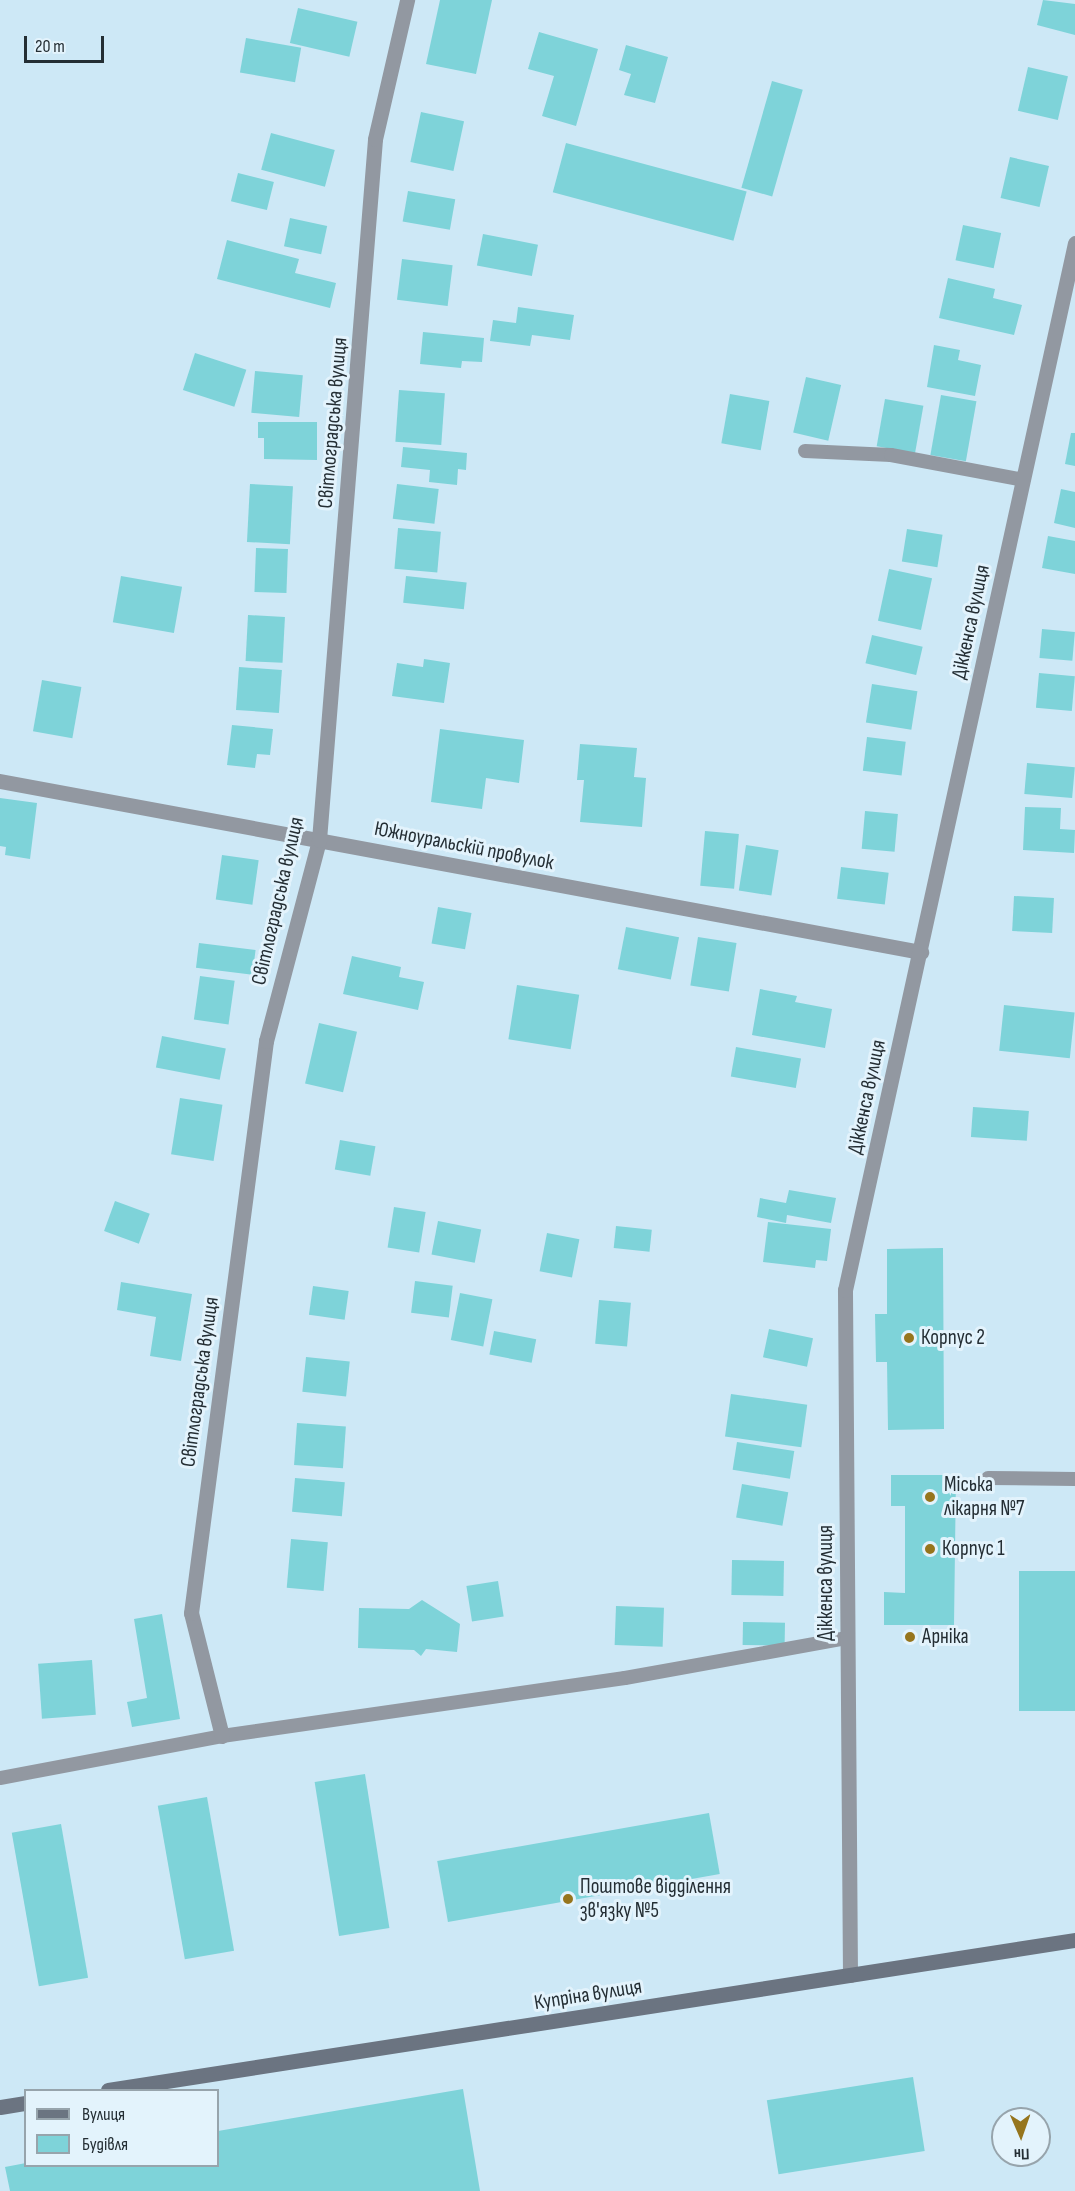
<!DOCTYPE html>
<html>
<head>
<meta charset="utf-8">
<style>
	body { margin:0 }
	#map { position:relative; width:1075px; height:2191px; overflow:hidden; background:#cde8f6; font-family:"Sofia Sans Condensed",sans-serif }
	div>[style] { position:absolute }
	.building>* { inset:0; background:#7ed3d9; transform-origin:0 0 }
	.lane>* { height:14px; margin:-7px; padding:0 7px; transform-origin:7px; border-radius:7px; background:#9298a1 }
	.street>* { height:15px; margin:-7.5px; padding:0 7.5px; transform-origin:7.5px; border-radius:7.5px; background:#9298a1 }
	.secondary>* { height:15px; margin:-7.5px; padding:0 7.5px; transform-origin:7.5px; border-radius:7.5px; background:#6b7481 }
	.dots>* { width:16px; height:16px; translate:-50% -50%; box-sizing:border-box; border:3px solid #e3f3fc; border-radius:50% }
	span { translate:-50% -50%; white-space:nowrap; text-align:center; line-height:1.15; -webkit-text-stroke:6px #e3f3fc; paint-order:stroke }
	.street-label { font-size:21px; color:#242e34 }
	.poi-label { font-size:21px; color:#242e34 }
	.left { translate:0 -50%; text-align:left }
	.legend { position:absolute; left:24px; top:2089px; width:195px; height:78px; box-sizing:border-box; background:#e3f3fc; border:2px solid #97a4ac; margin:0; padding:8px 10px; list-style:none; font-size:18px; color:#242e34 }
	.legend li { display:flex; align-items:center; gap:12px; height:30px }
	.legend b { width:30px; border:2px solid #97a4ac }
	.north { position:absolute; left:991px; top:2107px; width:60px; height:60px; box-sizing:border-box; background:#e3f3fc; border:2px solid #97a4ac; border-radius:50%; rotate:178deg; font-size:16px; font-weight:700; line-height:24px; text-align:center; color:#242e34 }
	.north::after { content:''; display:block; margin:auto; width:21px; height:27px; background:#96751d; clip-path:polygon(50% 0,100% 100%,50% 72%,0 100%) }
	.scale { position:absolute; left:24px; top:36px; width:80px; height:27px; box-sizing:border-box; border:3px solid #242e34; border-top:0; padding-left:8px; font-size:18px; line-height:21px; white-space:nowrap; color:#242e34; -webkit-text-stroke:4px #e3f3fc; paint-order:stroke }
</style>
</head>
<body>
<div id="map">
	<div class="building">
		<i style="clip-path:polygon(440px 0,492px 0,476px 74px,426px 64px)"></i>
		<i style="clip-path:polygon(1043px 0,1075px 4px,1075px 35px,1037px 25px)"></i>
		<i style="left:298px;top:8px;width:61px;height:36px;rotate:13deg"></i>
		<i style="clip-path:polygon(539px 32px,598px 49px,576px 126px,542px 116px,554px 76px,528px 69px)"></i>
		<i style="left:246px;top:38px;width:56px;height:35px;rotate:10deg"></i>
		<i style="clip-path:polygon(626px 45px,668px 57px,655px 103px,624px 95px,631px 74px,619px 70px)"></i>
		<i style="left:1028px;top:67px;width:41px;height:45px;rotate:13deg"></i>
		<i style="left:772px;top:81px;width:32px;height:111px;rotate:16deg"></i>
		<i style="left:421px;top:112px;width:44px;height:51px;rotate:12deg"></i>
		<i style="left:271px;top:133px;width:66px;height:38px;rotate:15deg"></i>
		<i style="left:566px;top:143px;width:187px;height:51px;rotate:15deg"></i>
		<i style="left:1010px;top:157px;width:40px;height:42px;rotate:13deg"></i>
		<i style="left:238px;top:173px;width:37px;height:29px;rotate:14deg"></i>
		<i style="left:408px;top:191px;width:48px;height:31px;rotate:10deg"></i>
		<i style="left:290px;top:218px;width:38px;height:29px;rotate:12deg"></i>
		<i style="left:963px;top:225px;width:39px;height:36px;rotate:12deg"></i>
		<i style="left:483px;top:234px;width:56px;height:32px;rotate:11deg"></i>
		<i style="clip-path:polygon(227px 240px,299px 259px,295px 273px,336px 283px,330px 308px,217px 279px)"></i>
		<i style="left:402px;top:259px;width:51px;height:41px;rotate:7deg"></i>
		<i style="clip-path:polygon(948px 278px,995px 289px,993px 298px,1022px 305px,1014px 335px,939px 318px)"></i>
		<i style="clip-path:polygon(518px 307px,574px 315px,570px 340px,532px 335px,530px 346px,490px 341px,493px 320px,516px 323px)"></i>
		<i style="clip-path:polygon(423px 332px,484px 338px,482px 362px,462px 361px,461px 368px,420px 364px)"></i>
		<i style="clip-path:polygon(934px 345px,960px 350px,958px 360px,981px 365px,975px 396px,927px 387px)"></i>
		<i style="left:195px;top:353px;width:54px;height:39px;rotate:18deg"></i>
		<i style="left:255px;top:371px;width:48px;height:42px;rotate:5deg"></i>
		<i style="left:806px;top:377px;width:36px;height:57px;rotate:13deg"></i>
		<i style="left:399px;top:390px;width:46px;height:52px;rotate:4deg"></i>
		<i style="left:730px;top:394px;width:40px;height:50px;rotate:10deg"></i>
		<i style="left:941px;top:395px;width:36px;height:61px;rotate:10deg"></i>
		<i style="left:885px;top:399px;width:39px;height:48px;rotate:10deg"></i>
		<i style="clip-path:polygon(258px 422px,317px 422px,317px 460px,264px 459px,264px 438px,258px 438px)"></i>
		<i style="clip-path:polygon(1071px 433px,1075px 433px,1075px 466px,1065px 464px)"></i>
		<i style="clip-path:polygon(403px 447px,467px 453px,466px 470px,458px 469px,457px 485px,429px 482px,430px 470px,401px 467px)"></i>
		<i style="left:250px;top:484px;width:43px;height:58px;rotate:3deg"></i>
		<i style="left:397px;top:484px;width:42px;height:35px;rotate:7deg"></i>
		<i style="clip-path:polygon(1061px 489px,1075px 492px,1075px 528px,1054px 523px)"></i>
		<i style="left:398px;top:528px;width:43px;height:41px;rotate:5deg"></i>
		<i style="left:907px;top:529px;width:36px;height:33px;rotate:9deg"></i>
		<i style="clip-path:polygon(1048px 536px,1075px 541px,1075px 574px,1042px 568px)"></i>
		<i style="left:256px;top:548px;width:32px;height:44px;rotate:2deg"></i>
		<i style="left:889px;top:569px;width:44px;height:53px;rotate:12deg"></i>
		<i style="left:121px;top:576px;width:62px;height:47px;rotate:10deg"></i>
		<i style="left:406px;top:576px;width:61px;height:27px;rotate:6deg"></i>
		<i style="left:248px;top:615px;width:37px;height:46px;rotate:3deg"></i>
		<i style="left:1042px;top:629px;width:33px;height:29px;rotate:5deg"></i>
		<i style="left:872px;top:635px;width:52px;height:29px;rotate:13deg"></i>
		<i style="clip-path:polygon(424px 659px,450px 663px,444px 703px,392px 696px,397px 663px,423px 667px)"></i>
		<i style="left:239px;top:667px;width:43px;height:43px;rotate:4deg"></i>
		<i style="left:1039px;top:673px;width:36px;height:35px;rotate:5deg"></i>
		<i style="left:42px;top:680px;width:40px;height:52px;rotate:10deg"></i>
		<i style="left:872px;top:684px;width:46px;height:39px;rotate:9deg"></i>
		<i style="clip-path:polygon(232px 725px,273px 729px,270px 755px,257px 754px,255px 768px,227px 765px)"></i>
		<i style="clip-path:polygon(440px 729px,524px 740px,519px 783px,486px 778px,482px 809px,431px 802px)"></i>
		<i style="left:867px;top:737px;width:39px;height:34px;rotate:7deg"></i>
		<i style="clip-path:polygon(580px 744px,637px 748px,634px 777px,646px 778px,642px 827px,580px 822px,584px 780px,577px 780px)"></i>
		<i style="left:1027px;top:763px;width:48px;height:31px;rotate:5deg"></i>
		<i style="clip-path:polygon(0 798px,37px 803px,30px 859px,5px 855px,6px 847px,0 846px)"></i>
		<i style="clip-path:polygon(1025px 807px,1061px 808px,1060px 829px,1075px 830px,1074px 853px,1023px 850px)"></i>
		<i style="left:865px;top:811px;width:33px;height:38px;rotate:5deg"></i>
		<i style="left:705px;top:831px;width:34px;height:55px;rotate:5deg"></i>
		<i style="left:746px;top:845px;width:33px;height:46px;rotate:9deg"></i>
		<i style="left:222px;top:855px;width:37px;height:45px;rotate:8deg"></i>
		<i style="left:841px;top:867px;width:48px;height:32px;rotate:7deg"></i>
		<i style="left:1014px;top:896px;width:40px;height:35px;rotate:3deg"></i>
		<i style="left:438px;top:907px;width:34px;height:37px;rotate:10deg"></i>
		<i style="left:626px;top:927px;width:54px;height:43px;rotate:11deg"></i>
		<i style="left:698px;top:937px;width:39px;height:49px;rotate:9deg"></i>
		<i style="left:199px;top:943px;width:57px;height:25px;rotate:7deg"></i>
		<i style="clip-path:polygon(352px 956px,401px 967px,399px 977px,424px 982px,418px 1010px,343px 994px)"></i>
		<i style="left:200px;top:976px;width:35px;height:44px;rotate:8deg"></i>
		<i style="left:517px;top:985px;width:63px;height:55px;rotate:9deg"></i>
		<i style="clip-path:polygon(760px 989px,797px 996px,795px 1002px,832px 1009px,825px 1048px,752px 1035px)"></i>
		<i style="left:1004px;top:1005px;width:71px;height:46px;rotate:6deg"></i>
		<i style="left:319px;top:1023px;width:39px;height:62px;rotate:13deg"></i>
		<i style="left:162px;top:1036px;width:65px;height:32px;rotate:11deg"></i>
		<i style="left:736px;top:1047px;width:66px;height:30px;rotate:10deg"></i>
		<i style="left:180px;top:1098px;width:43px;height:57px;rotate:9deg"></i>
		<i style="left:973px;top:1107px;width:56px;height:30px;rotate:4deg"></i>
		<i style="left:340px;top:1140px;width:36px;height:30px;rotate:10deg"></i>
		<i style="clip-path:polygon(789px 1190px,836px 1198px,831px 1223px,787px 1215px,786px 1223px,757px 1217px,760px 1198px,786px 1203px)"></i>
		<i style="left:115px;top:1201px;width:37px;height:32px;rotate:20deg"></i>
		<i style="left:394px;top:1207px;width:32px;height:41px;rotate:9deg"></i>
		<i style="left:438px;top:1221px;width:44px;height:34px;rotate:11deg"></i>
		<i style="clip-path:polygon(768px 1222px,831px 1229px,827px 1261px,816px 1260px,815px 1268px,763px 1262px)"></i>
		<i style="left:616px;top:1226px;width:36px;height:22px;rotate:6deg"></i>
		<i style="left:547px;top:1233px;width:33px;height:39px;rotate:11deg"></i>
		<i style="clip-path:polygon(943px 1248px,944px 1429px,888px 1430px,887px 1362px,876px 1362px,875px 1314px,887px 1314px,887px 1249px)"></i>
		<i style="left:415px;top:1281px;width:38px;height:32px;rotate:7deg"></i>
		<i style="clip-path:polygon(121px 1282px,192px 1294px,181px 1361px,150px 1356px,156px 1317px,117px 1310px)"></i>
		<i style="left:313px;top:1286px;width:36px;height:29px;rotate:8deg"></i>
		<i style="left:460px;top:1293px;width:33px;height:48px;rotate:11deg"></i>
		<i style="left:599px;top:1300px;width:32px;height:44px;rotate:5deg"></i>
		<i style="left:769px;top:1329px;width:45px;height:29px;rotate:12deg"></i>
		<i style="left:494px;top:1331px;width:43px;height:24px;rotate:11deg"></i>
		<i style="left:306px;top:1357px;width:44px;height:35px;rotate:6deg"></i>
		<i style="left:731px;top:1394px;width:77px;height:43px;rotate:8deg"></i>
		<i style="left:297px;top:1423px;width:49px;height:42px;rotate:4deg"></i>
		<i style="left:737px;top:1442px;width:58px;height:28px;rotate:9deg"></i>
		<i style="clip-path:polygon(891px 1475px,956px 1475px,954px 1625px,884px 1625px,884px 1592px,905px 1593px,905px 1506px,891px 1506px)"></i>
		<i style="left:295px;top:1478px;width:50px;height:34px;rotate:5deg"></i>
		<i style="left:742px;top:1484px;width:47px;height:34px;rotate:10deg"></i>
		<i style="left:291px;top:1539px;width:37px;height:49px;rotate:5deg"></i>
		<i style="left:732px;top:1560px;width:52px;height:35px;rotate:1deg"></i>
		<i style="left:1019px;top:1571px;width:56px;height:140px"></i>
		<i style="left:498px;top:1581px;width:36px;height:32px;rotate:81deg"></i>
		<i style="clip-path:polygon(422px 1600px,460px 1624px,457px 1652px,426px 1649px,421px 1656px,414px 1650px,358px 1648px,359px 1608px,409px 1609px)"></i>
		<i style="left:616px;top:1606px;width:48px;height:39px;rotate:2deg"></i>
		<i style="clip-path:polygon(162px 1614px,180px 1719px,132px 1727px,127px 1702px,147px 1698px,134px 1619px)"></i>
		<i style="left:743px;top:1622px;width:42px;height:23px;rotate:1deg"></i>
		<i style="left:92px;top:1660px;width:55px;height:54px;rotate:86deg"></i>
		<i style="left:365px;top:1774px;width:156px;height:51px;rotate:81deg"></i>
		<i style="left:207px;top:1797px;width:156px;height:50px;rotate:80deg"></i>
		<i style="left:709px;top:1813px;width:62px;height:276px;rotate:80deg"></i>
		<i style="left:61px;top:1824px;width:156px;height:50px;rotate:80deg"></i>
		<i style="left:913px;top:2077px;width:75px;height:148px;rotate:81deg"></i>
		<i style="clip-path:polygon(463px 2089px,480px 2191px,10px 2191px,5px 2167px,26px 2163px,218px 2166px,218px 2131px)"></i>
	</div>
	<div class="lane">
		<i style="left:805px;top:451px;width:86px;rotate:2.7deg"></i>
		<i style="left:891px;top:455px;width:135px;rotate:10.6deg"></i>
		<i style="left:988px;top:1478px;width:87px;rotate:0.7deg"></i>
		<i style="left:0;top:1778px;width:226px;rotate:-10.7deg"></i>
		<i style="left:222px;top:1736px;width:407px;rotate:-8.2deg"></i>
		<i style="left:625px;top:1678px;width:226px;rotate:-10.2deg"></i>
	</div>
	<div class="street">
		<i style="left:0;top:781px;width:937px;rotate:10.52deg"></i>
		<i style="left:222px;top:1736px;width:127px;rotate:-104.1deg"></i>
		<i style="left:191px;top:1613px;width:577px;rotate:-82.53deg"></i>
		<i style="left:266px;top:1041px;width:208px;rotate:-75.2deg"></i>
		<i style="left:319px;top:840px;width:703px;rotate:-85.43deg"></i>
		<i style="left:375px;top:139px;width:143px;rotate:-77deg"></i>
		<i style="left:850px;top:1975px;width:685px;rotate:-90.42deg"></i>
		<i style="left:845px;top:1290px;width:1072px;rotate:-77.61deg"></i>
	</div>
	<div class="secondary">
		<i style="left:108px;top:2090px;width:979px;rotate:-8.82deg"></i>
		<i style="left:0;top:2107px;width:26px;rotate:-9deg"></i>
	</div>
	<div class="dots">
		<i style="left:909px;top:1338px;background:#96751d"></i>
		<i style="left:930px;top:1497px;background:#96751d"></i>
		<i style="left:930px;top:1549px;background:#96751d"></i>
		<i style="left:910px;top:1637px;background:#96751d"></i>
		<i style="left:568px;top:1899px;background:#96751d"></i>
	</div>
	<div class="street-label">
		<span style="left:333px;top:423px;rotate:-85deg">Світлоградська вулиця</span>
		<span style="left:971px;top:622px;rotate:-78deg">Діккенса вулиця</span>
		<span style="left:464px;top:846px;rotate:11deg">Южноуральскій провулок</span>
		<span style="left:278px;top:901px;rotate:-77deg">Світлоградська вулиця</span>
		<span style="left:867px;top:1097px;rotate:-78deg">Діккенса вулиця</span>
		<span style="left:200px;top:1382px;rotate:-82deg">Світлоградська вулиця</span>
		<span style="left:826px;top:1583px;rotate:-90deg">Діккенса вулиця</span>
		<span style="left:588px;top:1995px;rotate:-9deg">Купріна вулиця</span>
	</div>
	<div class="poi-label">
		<span class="left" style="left:921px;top:1338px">Корпус 2</span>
		<span class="left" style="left:944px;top:1497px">Міська<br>лікарня №7</span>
		<span class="left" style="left:942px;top:1549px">Корпус 1</span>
		<span class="left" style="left:922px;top:1637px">Арніка</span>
		<span class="left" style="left:580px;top:1899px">Поштове відділення<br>зв'язку №5</span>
	</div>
	<ul class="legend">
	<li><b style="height:8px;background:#6b7481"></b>Вулиця</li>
	<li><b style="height:16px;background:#7ed3d9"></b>Будівля</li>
	</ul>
	<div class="north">Пн</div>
	<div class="scale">20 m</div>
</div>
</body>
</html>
